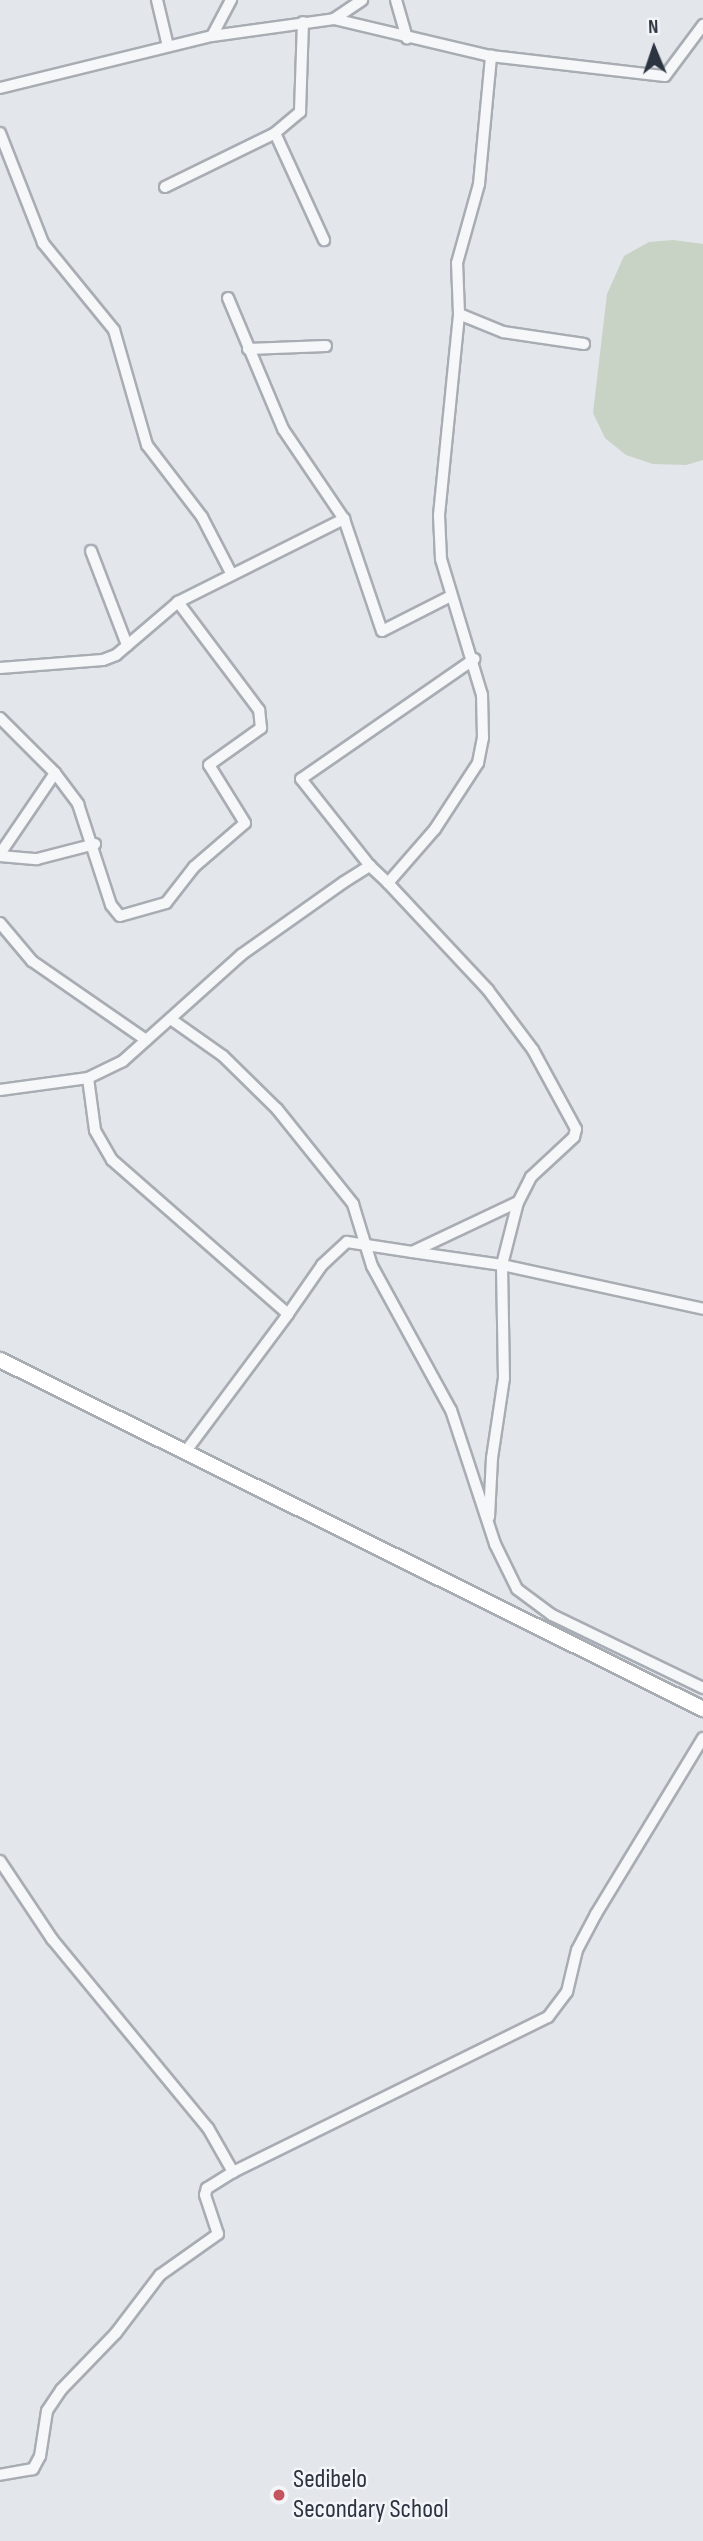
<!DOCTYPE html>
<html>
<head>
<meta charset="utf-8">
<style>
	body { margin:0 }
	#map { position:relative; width:703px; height:2541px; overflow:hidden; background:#e3e6ea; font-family:"Sofia Sans Condensed",sans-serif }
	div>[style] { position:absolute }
	.green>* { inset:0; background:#c8d3c5 }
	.roads { filter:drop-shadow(2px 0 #a8adb4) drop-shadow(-2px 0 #a8adb4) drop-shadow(0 2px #a8adb4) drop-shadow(0 -2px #a8adb4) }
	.street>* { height:10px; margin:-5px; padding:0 5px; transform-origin:5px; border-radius:5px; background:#f6f7f9 }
	.secondary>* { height:14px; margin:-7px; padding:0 7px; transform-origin:7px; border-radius:7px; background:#fff }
	.dots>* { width:19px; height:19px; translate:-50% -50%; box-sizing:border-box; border:4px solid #f3f5f8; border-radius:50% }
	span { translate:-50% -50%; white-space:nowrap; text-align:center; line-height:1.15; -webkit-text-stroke:5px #f3f5f8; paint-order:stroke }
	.poi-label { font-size:26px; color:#2c3341 }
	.left { translate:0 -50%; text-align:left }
	.north { position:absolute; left:619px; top:14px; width:70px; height:70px; -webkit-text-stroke:5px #f3f5f8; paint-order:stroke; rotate:358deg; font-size:19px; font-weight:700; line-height:28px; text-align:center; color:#2c3341 }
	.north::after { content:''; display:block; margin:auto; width:24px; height:32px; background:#2c3341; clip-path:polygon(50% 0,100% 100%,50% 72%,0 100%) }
</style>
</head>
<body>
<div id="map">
	<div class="green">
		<i style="clip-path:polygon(673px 240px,703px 244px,703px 460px,686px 465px,653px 464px,626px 455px,605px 438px,593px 413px,607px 294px,624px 256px,649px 242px)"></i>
	</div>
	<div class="roads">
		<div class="street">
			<i style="left:157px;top:0;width:47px;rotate:76.6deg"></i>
			<i style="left:396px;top:0;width:40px;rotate:74deg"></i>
			<i style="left:334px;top:19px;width:34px;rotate:-34deg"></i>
			<i style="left:212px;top:36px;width:41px;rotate:-62.2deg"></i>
			<i style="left:0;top:88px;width:218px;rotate:-13.8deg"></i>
			<i style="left:212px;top:36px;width:123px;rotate:-7.9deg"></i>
			<i style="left:334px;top:19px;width:161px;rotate:13.3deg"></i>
			<i style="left:491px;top:56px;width:175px;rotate:6.6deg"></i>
			<i style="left:665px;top:76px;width:64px;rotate:-53.3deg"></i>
			<i style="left:0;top:133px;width:118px;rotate:68.6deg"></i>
			<i style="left:43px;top:243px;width:112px;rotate:50.8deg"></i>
			<i style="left:114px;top:330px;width:120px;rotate:74deg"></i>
			<i style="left:147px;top:445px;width:91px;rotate:52.6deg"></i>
			<i style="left:202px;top:517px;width:63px;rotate:62.6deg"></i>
			<i style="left:275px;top:133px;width:118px;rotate:65.4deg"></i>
			<i style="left:165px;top:187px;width:123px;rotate:-26.1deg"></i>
			<i style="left:275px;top:133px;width:33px;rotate:-40deg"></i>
			<i style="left:300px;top:112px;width:90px;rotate:-88.1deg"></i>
			<i style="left:228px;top:298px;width:142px;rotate:67.2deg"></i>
			<i style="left:283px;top:429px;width:109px;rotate:55.9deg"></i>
			<i style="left:344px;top:519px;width:118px;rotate:71.3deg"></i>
			<i style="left:382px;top:631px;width:77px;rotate:-26.9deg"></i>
			<i style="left:459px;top:314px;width:48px;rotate:22.2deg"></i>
			<i style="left:503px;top:332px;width:82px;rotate:8.4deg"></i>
			<i style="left:248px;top:349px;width:78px;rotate:-2.2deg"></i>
			<i style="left:91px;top:551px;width:101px;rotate:69deg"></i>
			<i style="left:0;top:668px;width:103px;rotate:-4.4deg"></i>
			<i style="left:103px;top:660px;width:14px;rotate:-21deg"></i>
			<i style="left:116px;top:655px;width:82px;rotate:-40.5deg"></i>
			<i style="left:178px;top:602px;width:186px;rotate:-26.6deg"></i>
			<i style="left:0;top:718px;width:78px;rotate:45deg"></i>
			<i style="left:55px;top:773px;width:98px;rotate:124.2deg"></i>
			<i style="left:55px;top:773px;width:39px;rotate:53deg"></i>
			<i style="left:78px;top:804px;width:106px;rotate:71.9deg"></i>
			<i style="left:111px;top:905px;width:14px;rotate:51deg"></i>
			<i style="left:120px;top:916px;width:48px;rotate:-15.8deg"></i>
			<i style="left:166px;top:903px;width:46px;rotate:-52.1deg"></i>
			<i style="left:194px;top:867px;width:67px;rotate:-40.8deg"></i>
			<i style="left:245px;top:823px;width:68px;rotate:-121.8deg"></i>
			<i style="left:209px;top:765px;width:64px;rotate:-35.4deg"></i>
			<i style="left:261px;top:728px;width:18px;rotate:-96deg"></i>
			<i style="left:259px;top:710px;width:135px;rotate:-126.9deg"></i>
			<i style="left:0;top:856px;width:37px;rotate:5deg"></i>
			<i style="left:37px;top:859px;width:60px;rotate:-14.5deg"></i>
			<i style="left:370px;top:866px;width:111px;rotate:-128.4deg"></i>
			<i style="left:301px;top:779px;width:211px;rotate:-34.7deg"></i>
			<i style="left:388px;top:883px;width:146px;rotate:46.9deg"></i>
			<i style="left:488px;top:990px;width:75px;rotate:53.1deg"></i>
			<i style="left:533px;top:1050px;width:90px;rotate:61.4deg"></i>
			<i style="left:576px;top:1129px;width:8px;rotate:104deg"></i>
			<i style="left:574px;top:1137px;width:59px;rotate:137.1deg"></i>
			<i style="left:531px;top:1177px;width:28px;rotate:117deg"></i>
			<i style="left:518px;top:1202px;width:65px;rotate:104.3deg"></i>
			<i style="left:502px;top:1265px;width:113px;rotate:89deg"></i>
			<i style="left:504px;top:1378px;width:81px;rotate:98.5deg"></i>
			<i style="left:492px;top:1458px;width:59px;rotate:92.9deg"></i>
			<i style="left:0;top:923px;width:50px;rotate:49.9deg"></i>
			<i style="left:32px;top:961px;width:139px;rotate:34.7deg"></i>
			<i style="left:172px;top:1020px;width:62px;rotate:35.2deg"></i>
			<i style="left:223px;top:1056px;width:76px;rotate:44.5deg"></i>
			<i style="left:277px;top:1109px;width:122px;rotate:51.3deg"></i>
			<i style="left:353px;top:1204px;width:65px;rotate:73deg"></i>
			<i style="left:372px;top:1266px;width:164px;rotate:61.3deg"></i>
			<i style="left:451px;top:1410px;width:141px;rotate:71.8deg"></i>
			<i style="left:495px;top:1544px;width:50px;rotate:63.9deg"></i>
			<i style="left:517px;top:1589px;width:44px;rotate:36.6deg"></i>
			<i style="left:552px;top:1615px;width:168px;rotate:25.8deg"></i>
			<i style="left:0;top:1090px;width:89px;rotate:-7.8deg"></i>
			<i style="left:412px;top:1252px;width:91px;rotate:8.2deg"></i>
			<i style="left:502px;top:1265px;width:206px;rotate:12.3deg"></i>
			<i style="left:288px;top:1314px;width:60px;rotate:-55.2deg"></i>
			<i style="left:322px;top:1265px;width:34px;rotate:-43deg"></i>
			<i style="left:347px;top:1242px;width:66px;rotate:8.7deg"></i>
			<i style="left:412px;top:1252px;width:117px;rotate:-25.3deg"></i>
			<i style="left:186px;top:1451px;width:171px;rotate:-53.3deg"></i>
			<i style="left:288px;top:1314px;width:234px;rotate:-138.8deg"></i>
			<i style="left:112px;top:1160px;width:34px;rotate:-120deg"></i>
			<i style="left:95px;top:1130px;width:52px;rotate:-97.7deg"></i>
			<i style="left:88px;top:1078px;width:39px;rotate:-26deg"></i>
			<i style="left:123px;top:1061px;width:159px;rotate:-41.9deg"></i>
			<i style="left:241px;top:955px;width:126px;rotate:-35.3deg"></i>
			<i style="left:344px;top:882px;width:31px;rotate:-32deg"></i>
			<i style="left:370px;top:866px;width:25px;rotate:43deg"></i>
			<i style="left:388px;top:883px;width:72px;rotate:-49deg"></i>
			<i style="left:435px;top:829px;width:79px;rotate:-56.9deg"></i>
			<i style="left:478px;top:763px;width:25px;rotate:-79deg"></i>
			<i style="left:483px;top:738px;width:43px;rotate:-91.3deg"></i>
			<i style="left:482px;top:695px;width:142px;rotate:-106.8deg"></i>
			<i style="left:441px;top:559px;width:44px;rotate:-92.6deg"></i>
			<i style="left:439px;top:515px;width:202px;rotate:-84.3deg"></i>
			<i style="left:459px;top:314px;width:51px;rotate:-92.2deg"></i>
			<i style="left:457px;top:263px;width:82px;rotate:-74.4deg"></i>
			<i style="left:479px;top:184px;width:129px;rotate:-84.6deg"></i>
			<i style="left:0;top:1861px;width:94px;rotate:56.3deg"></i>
			<i style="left:52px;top:1939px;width:245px;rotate:50.5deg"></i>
			<i style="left:208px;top:2128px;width:51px;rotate:60.4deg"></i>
			<i style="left:233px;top:2172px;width:31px;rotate:148deg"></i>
			<i style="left:207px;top:2188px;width:7px;rotate:106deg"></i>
			<i style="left:205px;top:2195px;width:41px;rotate:71.6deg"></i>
			<i style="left:218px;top:2234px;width:71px;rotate:144.7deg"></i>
			<i style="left:160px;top:2275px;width:73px;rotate:127.2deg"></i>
			<i style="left:116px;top:2333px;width:79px;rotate:134deg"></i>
			<i style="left:61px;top:2390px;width:25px;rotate:124deg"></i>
			<i style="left:47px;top:2411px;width:46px;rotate:98.8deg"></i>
			<i style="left:40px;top:2456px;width:15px;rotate:118deg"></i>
			<i style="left:33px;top:2469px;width:34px;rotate:170deg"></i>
			<i style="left:233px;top:2172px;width:351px;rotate:-26.2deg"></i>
			<i style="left:548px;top:2017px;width:31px;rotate:-53deg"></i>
			<i style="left:567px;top:1992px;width:43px;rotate:-76.6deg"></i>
			<i style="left:577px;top:1950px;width:41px;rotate:-62.2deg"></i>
			<i style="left:596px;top:1914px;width:206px;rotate:-58.7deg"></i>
		</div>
		<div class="secondary">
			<i style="left:0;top:1360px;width:785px;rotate:26.4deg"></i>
		</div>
	</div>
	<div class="dots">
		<i style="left:279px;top:2495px;background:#c4545e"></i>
	</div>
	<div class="poi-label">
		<span class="left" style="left:293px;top:2495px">Sedibelo<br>Secondary School</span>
	</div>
	<div class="north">N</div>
</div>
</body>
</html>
